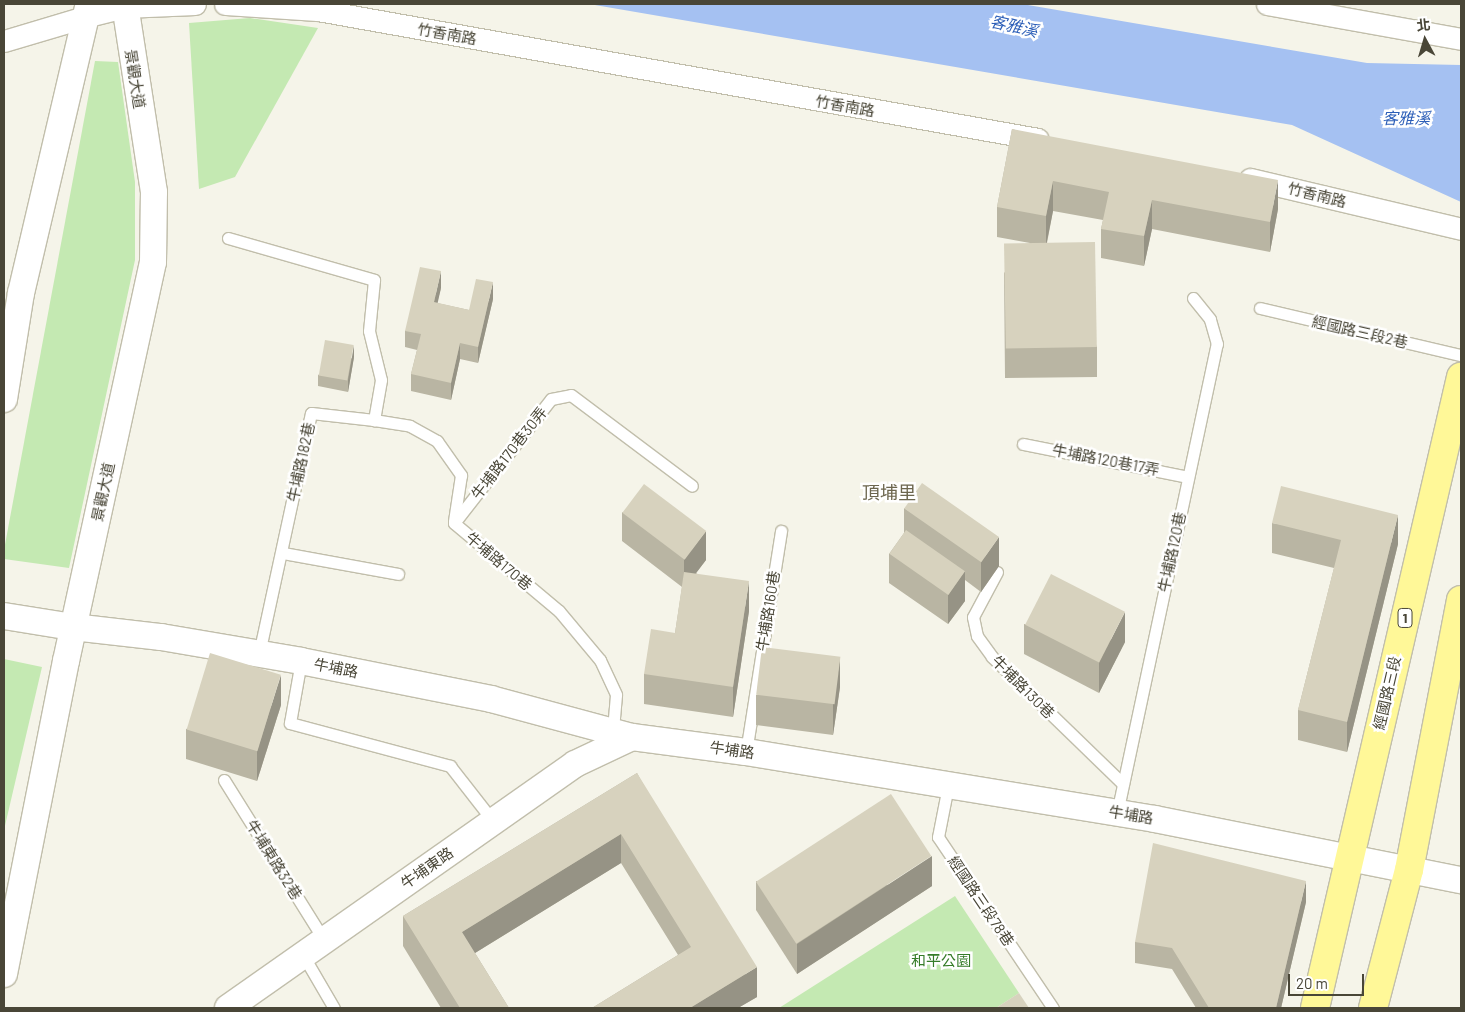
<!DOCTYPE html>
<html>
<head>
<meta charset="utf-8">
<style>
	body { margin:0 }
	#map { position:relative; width:1465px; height:1012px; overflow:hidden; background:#f5f4e9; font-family:Barlow,"Noto Sans TC",sans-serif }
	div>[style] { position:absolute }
	.green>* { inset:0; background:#c4e9b2 }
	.water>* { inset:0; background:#a5c1f2 }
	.roads { filter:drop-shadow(1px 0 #c1beab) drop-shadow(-1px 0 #c1beab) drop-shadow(0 1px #c1beab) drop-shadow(0 -1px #c1beab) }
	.service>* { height:11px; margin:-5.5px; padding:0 5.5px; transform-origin:5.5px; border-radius:5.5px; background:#fff }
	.minor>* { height:21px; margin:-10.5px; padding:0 10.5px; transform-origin:10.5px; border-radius:10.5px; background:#fff }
	.tertiary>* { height:26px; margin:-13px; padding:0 13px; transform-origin:13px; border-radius:13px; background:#fff }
	.primary>* { height:28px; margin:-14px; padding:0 14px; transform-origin:14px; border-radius:14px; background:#fff898 }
	.wall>* { inset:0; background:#b9b5a3 }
	.shaded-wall>* { inset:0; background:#969385 }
	.building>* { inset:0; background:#d7d2be; transform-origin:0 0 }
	span { translate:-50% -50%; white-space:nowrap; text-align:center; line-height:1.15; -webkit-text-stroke:5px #fff; paint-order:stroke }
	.shield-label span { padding:1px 4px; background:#fff; border:1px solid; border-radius:4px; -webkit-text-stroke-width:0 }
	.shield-label { font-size:14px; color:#494637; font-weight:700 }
	.street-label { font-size:15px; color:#494637 }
	.park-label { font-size:15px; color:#367c29 }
	.water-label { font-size:16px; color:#2d5fb8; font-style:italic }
	.quarter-label { font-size:18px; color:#6c664e }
	.frame { position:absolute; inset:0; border:5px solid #494637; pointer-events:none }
	.north { position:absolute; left:1400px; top:15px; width:50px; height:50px; -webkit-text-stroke:4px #fff; paint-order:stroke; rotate:354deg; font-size:14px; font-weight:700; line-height:20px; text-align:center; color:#494637 }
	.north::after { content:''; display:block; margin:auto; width:18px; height:22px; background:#494637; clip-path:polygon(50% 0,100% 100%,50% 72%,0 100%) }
	.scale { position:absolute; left:1288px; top:974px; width:76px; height:22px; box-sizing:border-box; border:2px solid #494637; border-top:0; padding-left:6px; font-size:15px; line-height:18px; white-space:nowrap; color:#494637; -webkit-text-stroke:4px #fff; paint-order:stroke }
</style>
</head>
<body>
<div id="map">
	<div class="green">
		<i style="clip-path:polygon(250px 18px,318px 28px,235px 177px,199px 189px,189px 23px)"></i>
		<i style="clip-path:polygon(95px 61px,118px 62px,135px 182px,135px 260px,69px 568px,4px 559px,4px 550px)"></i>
		<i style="clip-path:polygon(4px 659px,42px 667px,4px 830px)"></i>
		<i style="clip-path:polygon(955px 896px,1019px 993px,996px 1008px,779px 1008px)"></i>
	</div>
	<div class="water">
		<i style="clip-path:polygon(589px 4px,1022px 4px,1367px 63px,1461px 65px,1461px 202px,1292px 125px)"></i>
	</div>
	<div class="roads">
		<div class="service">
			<i style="left:228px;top:238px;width:152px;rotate:16deg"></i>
			<i style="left:374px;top:280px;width:51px;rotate:95.6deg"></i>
			<i style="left:369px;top:331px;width:50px;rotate:76.2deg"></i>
			<i style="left:381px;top:380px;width:41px;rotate:99.9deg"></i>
			<i style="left:374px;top:420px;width:63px;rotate:-173.7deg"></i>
			<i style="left:311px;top:413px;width:247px;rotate:102.2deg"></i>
			<i style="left:1260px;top:308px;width:206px;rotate:13.2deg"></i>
			<i style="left:374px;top:420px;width:36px;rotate:9deg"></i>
			<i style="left:410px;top:426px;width:31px;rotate:29deg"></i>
			<i style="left:437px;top:441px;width:42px;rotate:54.8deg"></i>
			<i style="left:461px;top:475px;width:47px;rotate:98.7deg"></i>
			<i style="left:1023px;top:444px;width:168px;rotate:11.3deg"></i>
			<i style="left:454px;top:523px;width:157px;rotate:-52deg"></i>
			<i style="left:551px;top:399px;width:20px;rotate:-11deg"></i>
			<i style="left:571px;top:395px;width:151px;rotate:36.9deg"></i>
			<i style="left:454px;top:523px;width:137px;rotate:40deg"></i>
			<i style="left:559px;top:611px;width:64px;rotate:50.1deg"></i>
			<i style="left:600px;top:660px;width:38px;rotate:65deg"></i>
			<i style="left:616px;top:695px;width:36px;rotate:95deg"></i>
			<i style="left:283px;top:553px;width:117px;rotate:10.3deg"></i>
			<i style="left:997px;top:572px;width:51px;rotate:118.1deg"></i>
			<i style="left:973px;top:617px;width:19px;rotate:78deg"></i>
			<i style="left:977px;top:636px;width:26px;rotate:54deg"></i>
			<i style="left:992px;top:657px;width:182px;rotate:44.1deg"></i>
			<i style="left:301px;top:661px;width:63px;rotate:100.1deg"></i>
			<i style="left:290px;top:723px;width:166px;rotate:15deg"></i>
			<i style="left:450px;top:766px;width:70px;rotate:52deg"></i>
			<i style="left:746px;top:752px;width:224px;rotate:-81deg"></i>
			<i style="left:224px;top:780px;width:189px;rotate:58deg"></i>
			<i style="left:948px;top:786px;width:52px;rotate:101.1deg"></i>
			<i style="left:938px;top:837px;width:206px;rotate:56.1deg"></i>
			<i style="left:1117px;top:813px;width:480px;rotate:-78deg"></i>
			<i style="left:1217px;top:344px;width:26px;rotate:-106deg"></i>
			<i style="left:1210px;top:319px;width:27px;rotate:-129deg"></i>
			<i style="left:303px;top:955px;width:61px;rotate:59.7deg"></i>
		</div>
		<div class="minor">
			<i style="left:225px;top:4px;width:93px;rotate:3.7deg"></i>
			<i style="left:318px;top:10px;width:731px;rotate:10.16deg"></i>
			<i style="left:1267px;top:4px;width:197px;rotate:10.2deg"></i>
			<i style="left:4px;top:41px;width:88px;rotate:-16.6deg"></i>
			<i style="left:88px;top:16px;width:37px;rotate:-14deg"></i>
			<i style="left:124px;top:7px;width:71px;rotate:-2.4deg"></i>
			<i style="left:1250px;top:179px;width:217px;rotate:13.3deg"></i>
		</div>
		<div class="tertiary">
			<i style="left:4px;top:399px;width:107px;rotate:-80.9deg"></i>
			<i style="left:21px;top:293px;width:297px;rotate:-76.8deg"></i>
			<i style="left:4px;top:616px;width:70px;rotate:9.1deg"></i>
			<i style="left:73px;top:627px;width:89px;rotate:6.5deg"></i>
			<i style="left:161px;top:637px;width:142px;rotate:9.7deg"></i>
			<i style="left:301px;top:661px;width:194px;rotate:11.3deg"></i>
			<i style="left:491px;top:699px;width:146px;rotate:15.1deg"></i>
			<i style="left:632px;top:737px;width:115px;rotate:7.5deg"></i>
			<i style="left:746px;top:752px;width:414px;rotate:9.3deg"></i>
			<i style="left:1155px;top:819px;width:312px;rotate:11.3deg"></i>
			<i style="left:4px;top:974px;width:319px;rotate:-78.8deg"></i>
			<i style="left:66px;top:661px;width:408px;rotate:-77.7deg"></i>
			<i style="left:153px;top:262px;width:70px;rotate:-89.2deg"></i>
			<i style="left:154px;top:192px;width:190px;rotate:-98.8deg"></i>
			<i style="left:228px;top:1008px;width:424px;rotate:-35.1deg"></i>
			<i style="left:575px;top:764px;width:63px;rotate:-25.3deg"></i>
		</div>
		<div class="primary">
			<i style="left:1315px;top:1008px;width:648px;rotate:-76.97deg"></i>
			<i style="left:1373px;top:1008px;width:143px;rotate:-75.4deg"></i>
			<i style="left:1409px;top:870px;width:275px;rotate:-79.1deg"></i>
		</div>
	</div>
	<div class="wall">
		<i style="clip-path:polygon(1012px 129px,1278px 209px,1270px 252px,1152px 229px,1144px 266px,1101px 258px,1101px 229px,1103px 220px,1053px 211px,1047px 243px,1097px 347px,1097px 377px,1005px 378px,1004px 273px,1030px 243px,997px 237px,997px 207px)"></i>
		<i style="clip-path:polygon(441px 288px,437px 303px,469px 310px,493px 299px,478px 363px,460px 359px,451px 400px,411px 391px,411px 374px,417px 350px,405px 347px,405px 331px)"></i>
		<i style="clip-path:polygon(354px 357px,348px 392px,318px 386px,318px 375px)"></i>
		<i style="clip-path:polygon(904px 508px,999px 566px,981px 592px,965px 580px,965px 601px,948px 624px,889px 583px,889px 554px,904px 533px)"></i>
		<i style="clip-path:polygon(622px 512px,706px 560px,696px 573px,749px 611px,733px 717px,644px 704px,644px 674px,675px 633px,682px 587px,622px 541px)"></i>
		<i style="clip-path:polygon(1272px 523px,1398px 544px,1347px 752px,1298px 740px,1298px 710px,1334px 568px,1272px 553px)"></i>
		<i style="clip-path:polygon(1024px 624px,1125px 642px,1099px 693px,1024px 654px)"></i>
		<i style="clip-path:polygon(840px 687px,833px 735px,756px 725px,756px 695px)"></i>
		<i style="clip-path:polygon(281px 705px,257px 781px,186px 759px,186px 729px)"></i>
		<i style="clip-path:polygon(637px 773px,757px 997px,738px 1008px,592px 1008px,678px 955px,621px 863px,475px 953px,509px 1008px,441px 1008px,403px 946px,403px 916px)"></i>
		<i style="clip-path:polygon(756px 881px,932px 886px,797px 974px,756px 910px)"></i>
		<i style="clip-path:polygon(1306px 902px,1281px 1008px,1196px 1008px,1172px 969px,1135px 963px,1135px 942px)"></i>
	</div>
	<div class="shaded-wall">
		<i style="clip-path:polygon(1278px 180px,1278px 209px,1270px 252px,1270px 222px)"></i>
		<i style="clip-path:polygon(1053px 181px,1053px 211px,1046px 246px,1046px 216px)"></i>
		<i style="clip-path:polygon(1152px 200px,1152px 229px,1144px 266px,1144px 236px)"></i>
		<i style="clip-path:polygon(441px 271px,441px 288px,434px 319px,434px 302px)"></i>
		<i style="clip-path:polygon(493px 282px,493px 299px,478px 363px,478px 347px)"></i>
		<i style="clip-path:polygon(460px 343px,460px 359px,451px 400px,451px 383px)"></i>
		<i style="clip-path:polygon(354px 345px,354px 357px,348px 392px,348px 380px)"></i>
		<i style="clip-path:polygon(1398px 515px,1398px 544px,1347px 752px,1347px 722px)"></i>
		<i style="clip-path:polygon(706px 531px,706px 560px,684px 589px,684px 559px)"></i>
		<i style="clip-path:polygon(999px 537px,999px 566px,981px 592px,981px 562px)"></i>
		<i style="clip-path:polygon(965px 571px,965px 601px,948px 624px,948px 595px)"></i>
		<i style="clip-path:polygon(749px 581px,749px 611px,733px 717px,733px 687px)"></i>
		<i style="clip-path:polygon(1125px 612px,1125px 642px,1099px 693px,1099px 663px)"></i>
		<i style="clip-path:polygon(840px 657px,840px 687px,833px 735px,833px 705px)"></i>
		<i style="clip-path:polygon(281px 675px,281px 705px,257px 781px,257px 751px)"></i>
		<i style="clip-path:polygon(621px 834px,621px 863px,462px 961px,462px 932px)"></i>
		<i style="clip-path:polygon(932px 856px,932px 886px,797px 974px,797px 944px)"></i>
		<i style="clip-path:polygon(1306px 881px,1306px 902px,1281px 1008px,1276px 1008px)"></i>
		<i style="clip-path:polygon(757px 967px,757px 997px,738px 1008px,690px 1008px)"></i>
	</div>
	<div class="building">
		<i style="clip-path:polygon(1012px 129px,1278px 180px,1270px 222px,1152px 200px,1144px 236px,1101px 229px,1109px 192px,1053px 181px,1046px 216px,997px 207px)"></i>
		<i style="left:1095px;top:242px;width:105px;height:91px;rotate:89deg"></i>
		<i style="clip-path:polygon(420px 267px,441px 271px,434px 302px,469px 310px,476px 279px,493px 282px,478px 347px,460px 343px,451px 383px,411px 374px,421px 334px,405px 331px)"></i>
		<i style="left:325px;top:340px;width:29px;height:36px;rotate:10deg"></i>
		<i style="left:922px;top:483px;width:94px;height:31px;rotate:35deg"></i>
		<i style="left:644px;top:484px;width:78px;height:36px;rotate:37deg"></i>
		<i style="clip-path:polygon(1281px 486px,1398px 515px,1347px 722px,1298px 710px,1341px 540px,1272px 523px)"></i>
		<i style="left:906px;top:530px;width:72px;height:29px;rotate:35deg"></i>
		<i style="clip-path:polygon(684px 572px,749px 581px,733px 687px,644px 674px,651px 629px,675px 633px)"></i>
		<i style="left:1051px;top:574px;width:83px;height:57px;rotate:27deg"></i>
		<i style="left:762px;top:647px;width:79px;height:48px;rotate:7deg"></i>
		<i style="left:210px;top:653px;width:74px;height:80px;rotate:17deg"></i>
		<i style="clip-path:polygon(637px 773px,757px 967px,690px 1008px,592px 1008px,691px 947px,621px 834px,462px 932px,509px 1008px,460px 1008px,403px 916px)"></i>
		<i style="left:891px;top:794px;width:74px;height:161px;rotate:57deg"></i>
		<i style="clip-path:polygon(1153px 843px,1306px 881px,1276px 1008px,1209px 1008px,1172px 948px,1135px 942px)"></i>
		<i style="clip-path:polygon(1019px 993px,1029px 1008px,996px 1008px)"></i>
	</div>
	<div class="shield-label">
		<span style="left:1405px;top:618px">1</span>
	</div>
	<div class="street-label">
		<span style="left:447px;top:34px;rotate:10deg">竹香南路</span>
		<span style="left:135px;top:79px;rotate:81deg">景觀大道</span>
		<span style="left:845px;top:106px;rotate:10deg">竹香南路</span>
		<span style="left:1317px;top:195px;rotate:14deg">竹香南路</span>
		<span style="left:1360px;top:332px;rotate:13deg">經國路三段2巷</span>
		<span style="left:509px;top:453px;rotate:-52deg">牛埔路170巷30弄</span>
		<span style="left:1106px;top:460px;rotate:11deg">牛埔路120巷17弄</span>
		<span style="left:301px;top:462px;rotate:-78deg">牛埔路182巷</span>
		<span style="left:103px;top:492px;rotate:-78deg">景觀大道</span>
		<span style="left:1172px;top:552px;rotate:-78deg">牛埔路120巷</span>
		<span style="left:499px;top:561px;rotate:40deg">牛埔路170巷</span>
		<span style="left:768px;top:611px;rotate:-81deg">牛埔路160巷</span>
		<span style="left:336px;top:668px;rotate:11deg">牛埔路</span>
		<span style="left:1023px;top:687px;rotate:45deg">牛埔路130巷</span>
		<span style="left:1387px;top:693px;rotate:-77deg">經國路三段</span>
		<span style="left:732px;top:750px;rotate:8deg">牛埔路</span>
		<span style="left:1131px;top:815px;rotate:9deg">牛埔路</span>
		<span style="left:274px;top:860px;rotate:58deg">牛埔東路32巷</span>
		<span style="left:427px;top:868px;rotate:-35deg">牛埔東路</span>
		<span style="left:981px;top:901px;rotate:56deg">經國路三段78巷</span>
	</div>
	<div class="park-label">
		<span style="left:941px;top:961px">和平公園</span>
	</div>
	<div class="water-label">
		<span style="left:1014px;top:26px;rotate:13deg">客雅溪</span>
		<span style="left:1406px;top:118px">客雅溪</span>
	</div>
	<div class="quarter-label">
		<span style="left:889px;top:492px">頂埔里</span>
	</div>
	<div class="frame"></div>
	<div class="north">北</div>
	<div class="scale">20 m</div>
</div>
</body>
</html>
